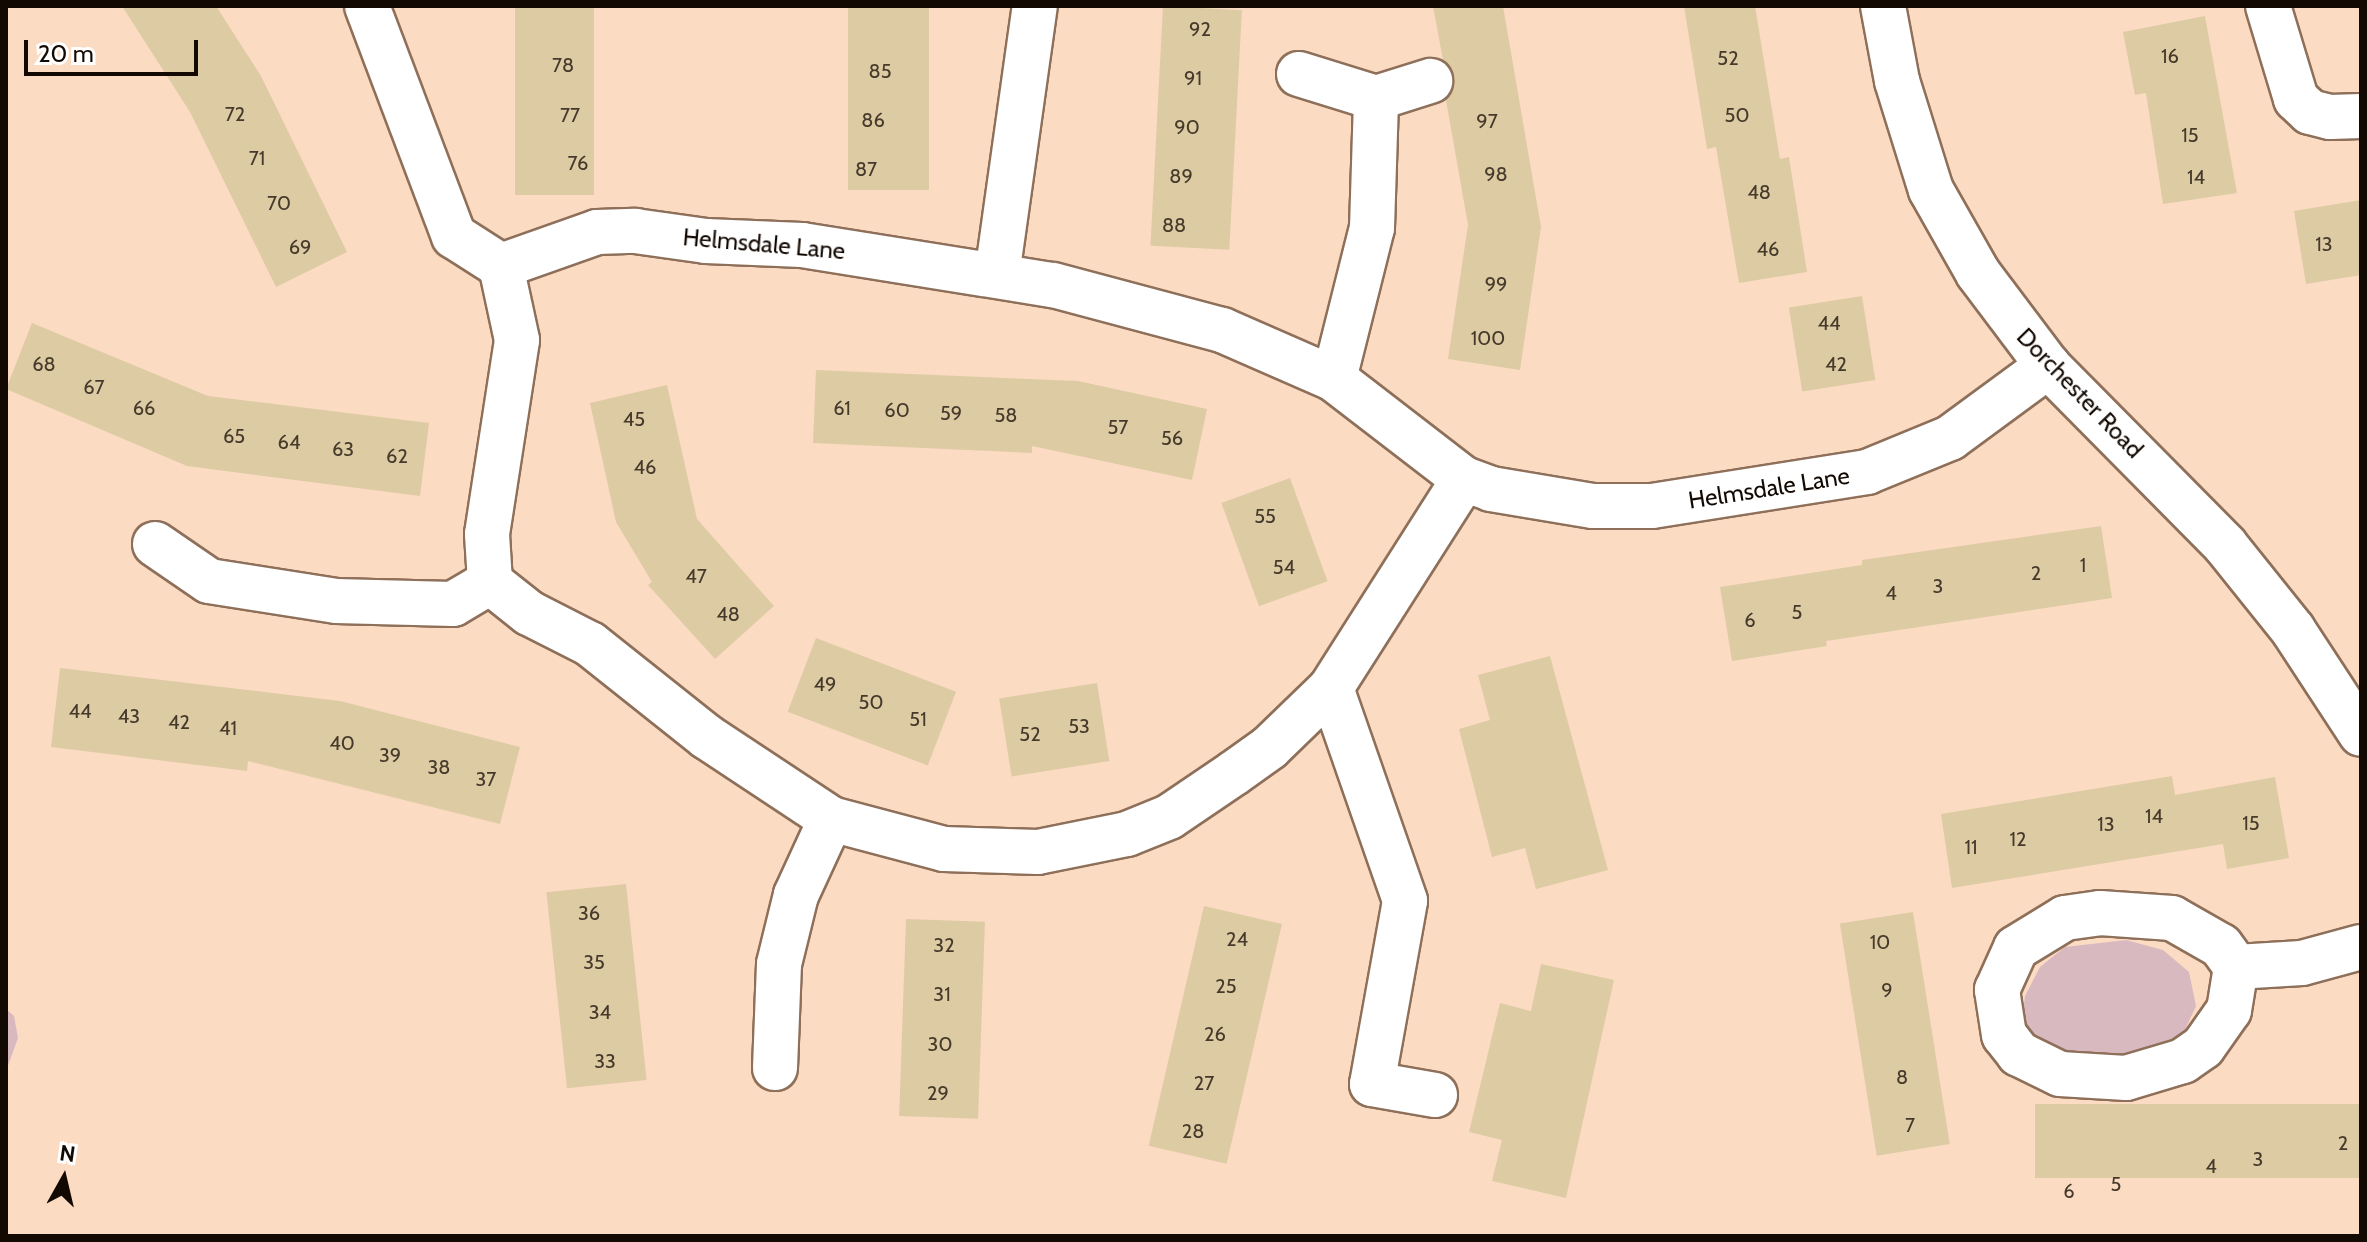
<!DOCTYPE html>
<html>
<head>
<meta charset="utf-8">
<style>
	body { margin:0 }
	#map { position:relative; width:2367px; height:1242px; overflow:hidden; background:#fcdbc3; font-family:Cabin,sans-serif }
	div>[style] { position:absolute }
	.green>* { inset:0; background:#d9b9c0 }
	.building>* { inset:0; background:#ddcba4; transform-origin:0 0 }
	.roads { filter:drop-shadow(2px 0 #8e705a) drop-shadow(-2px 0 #8e705a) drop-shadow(0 2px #8e705a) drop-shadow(0 -2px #8e705a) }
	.minor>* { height:44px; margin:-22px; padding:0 22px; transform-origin:22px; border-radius:22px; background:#fff }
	span { translate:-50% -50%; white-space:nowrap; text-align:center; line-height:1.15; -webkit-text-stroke:7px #fff; paint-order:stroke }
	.number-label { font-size:20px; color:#463a2b }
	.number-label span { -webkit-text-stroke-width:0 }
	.street-label { font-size:24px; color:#130903 }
	.frame { position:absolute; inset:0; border:8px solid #130903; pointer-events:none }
	.north { position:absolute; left:24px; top:1138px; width:80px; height:80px; -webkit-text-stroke:6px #fff; paint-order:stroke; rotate:8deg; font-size:22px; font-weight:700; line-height:32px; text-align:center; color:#130903 }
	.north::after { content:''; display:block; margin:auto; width:28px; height:36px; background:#130903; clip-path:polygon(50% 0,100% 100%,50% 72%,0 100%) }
	.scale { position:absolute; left:24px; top:40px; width:174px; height:36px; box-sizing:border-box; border:4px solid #130903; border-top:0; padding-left:10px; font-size:24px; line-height:28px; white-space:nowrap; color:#130903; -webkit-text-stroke:6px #fff; paint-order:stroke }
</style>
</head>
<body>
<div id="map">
	<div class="green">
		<i style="clip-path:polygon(2126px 940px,2163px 950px,2189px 972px,2196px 1006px,2184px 1032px,2164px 1045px,2128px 1055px,2070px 1055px,2040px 1045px,2026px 1027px,2023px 1013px,2025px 996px,2040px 967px,2065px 947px)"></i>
		<i style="clip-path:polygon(6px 1009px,14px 1016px,18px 1038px,6px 1071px)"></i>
	</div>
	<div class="building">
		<i style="clip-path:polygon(122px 6px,216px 6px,261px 76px,347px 252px,276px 287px,190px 112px)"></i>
		<i style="left:515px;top:6px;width:79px;height:189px"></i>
		<i style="left:848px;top:6px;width:81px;height:184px"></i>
		<i style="left:1163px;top:6px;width:79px;height:240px;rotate:3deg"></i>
		<i style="clip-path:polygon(1433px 6px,1503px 6px,1541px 227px,1520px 370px,1448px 359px,1468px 225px,1446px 100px,1454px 74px,1443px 60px)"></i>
		<i style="clip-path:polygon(1684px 6px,1755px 6px,1780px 159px,1789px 157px,1807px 272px,1739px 283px,1716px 147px,1707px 149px)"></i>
		<i style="clip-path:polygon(2205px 16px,2237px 193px,2163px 204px,2146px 93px,2135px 95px,2123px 32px)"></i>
		<i style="clip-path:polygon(2361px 200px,2361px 275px,2306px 284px,2294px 211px)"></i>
		<i style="left:1862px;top:296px;width:85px;height:74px;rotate:81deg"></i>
		<i style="clip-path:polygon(32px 323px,208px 396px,429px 423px,420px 496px,187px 466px,6px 389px)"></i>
		<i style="clip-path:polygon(816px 370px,1078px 381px,1207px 409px,1192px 480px,1032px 446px,1032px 453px,813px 443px)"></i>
		<i style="clip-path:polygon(667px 385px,697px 519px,774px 606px,715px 659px,648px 585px,652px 582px,616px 522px,590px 403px)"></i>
		<i style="left:1290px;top:478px;width:110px;height:73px;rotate:70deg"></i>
		<i style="clip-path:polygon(2101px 526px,2112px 598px,1826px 641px,1827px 646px,1732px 661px,1720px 587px,1862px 565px,1862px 560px)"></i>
		<i style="left:816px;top:638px;width:150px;height:79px;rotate:21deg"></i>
		<i style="clip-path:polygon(1550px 656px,1608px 870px,1536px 889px,1525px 848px,1492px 857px,1459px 729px,1490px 720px,1478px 675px)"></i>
		<i style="clip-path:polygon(60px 668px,340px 701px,520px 747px,500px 824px,248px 761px,247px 771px,51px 747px)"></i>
		<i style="left:1097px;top:683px;width:79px;height:99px;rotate:81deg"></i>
		<i style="clip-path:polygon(2172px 776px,2175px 795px,2275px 777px,2289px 858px,2227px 869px,2223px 844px,1952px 888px,1941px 814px)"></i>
		<i style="left:626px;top:884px;width:197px;height:80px;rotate:84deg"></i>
		<i style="left:1204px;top:906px;width:80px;height:246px;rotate:13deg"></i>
		<i style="left:1913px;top:912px;width:235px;height:74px;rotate:81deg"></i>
		<i style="left:906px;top:919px;width:79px;height:197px;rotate:2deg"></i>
		<i style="clip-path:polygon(1541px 964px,1614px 980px,1566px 1198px,1492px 1181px,1502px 1140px,1469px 1132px,1500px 1003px,1531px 1011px)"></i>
		<i style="left:2361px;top:1104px;width:74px;height:326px;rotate:90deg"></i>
	</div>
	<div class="roads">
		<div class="minor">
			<i style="left:367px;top:6px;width:246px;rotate:69.3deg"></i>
			<i style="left:454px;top:236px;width:56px;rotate:32.6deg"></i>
			<i style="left:1883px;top:6px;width:76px;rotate:79.4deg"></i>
			<i style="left:1897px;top:81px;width:114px;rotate:72.7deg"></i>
			<i style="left:1931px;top:190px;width:95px;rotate:60.5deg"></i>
			<i style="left:1978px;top:273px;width:116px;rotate:53deg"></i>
			<i style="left:2048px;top:366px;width:252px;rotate:45.3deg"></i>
			<i style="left:2225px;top:545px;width:109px;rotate:51.3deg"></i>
			<i style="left:2293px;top:630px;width:124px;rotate:56.8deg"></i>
			<i style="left:2268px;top:6px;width:97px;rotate:73.2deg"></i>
			<i style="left:2296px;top:99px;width:19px;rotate:43deg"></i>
			<i style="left:2310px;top:112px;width:21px;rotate:14deg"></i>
			<i style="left:2330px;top:117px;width:31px;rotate:-2deg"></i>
			<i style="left:1299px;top:74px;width:81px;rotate:17.3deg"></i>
			<i style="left:1376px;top:98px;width:57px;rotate:-17.5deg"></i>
			<i style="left:997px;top:275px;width:272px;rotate:-82deg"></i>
			<i style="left:1334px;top:379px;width:156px;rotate:-75.9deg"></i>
			<i style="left:1372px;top:228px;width:130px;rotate:-88.2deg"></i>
			<i style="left:1464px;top:479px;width:248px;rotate:122.5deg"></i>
			<i style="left:1331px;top:688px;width:86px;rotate:135.9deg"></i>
			<i style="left:1269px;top:748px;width:43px;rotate:144.5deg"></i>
			<i style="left:1234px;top:773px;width:78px;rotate:145.9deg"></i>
			<i style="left:1169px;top:817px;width:45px;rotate:158deg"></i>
			<i style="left:1127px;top:834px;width:91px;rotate:168.6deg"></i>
			<i style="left:1038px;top:852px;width:94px;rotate:-178.2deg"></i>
			<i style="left:944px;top:849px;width:117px;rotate:-165.1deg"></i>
			<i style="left:831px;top:819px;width:149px;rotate:-146.5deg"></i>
			<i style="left:707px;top:737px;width:149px;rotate:-141.5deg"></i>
			<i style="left:590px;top:644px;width:68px;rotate:-153.1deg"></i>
			<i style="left:529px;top:613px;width:50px;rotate:-141.5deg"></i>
			<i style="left:490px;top:582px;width:48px;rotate:-93.6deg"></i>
			<i style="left:487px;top:534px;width:196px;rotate:-81.2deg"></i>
			<i style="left:517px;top:340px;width:76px;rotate:-102.2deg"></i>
			<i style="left:501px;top:266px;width:102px;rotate:-19.5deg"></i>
			<i style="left:597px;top:232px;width:38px;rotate:-2deg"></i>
			<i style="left:635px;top:231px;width:72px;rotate:8deg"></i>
			<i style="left:706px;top:241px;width:96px;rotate:2.4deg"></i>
			<i style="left:802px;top:245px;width:254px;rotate:9.1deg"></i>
			<i style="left:1053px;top:285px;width:175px;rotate:14.9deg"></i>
			<i style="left:1222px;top:330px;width:122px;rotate:23.6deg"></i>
			<i style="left:1334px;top:379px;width:164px;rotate:37.6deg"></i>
			<i style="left:1464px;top:479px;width:29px;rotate:20deg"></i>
			<i style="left:1491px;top:489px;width:103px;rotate:9.5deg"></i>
			<i style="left:1593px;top:506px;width:59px"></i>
			<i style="left:1652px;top:506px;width:218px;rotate:-9deg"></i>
			<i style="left:1867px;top:472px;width:90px;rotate:-22.3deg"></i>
			<i style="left:1950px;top:438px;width:122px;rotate:-36.3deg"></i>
			<i style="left:155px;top:544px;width:65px;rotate:34.4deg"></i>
			<i style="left:209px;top:581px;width:129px;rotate:8.9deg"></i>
			<i style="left:336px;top:601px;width:117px;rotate:1.5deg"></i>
			<i style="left:453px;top:604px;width:43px;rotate:-30.7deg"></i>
			<i style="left:1331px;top:688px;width:225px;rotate:70.8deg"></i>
			<i style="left:1405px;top:901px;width:186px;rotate:100.2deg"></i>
			<i style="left:1372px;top:1084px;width:64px;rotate:9.9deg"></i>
			<i style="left:2100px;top:913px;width:72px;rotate:4deg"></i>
			<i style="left:2172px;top:918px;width:56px;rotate:29.7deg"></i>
			<i style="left:2221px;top:946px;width:26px;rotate:54deg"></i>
			<i style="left:2236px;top:967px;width:44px;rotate:99.2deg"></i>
			<i style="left:2229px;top:1010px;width:45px;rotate:125.1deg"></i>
			<i style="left:2203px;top:1047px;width:24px;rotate:145deg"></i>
			<i style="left:2183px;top:1061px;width:59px;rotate:163.4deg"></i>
			<i style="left:2126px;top:1078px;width:66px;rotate:-176.5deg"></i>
			<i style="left:2060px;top:1074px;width:46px;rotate:-154deg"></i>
			<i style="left:2019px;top:1054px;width:24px;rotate:-128deg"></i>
			<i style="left:2004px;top:1035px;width:46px;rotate:-98.8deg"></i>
			<i style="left:1997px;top:990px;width:46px;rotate:-65.7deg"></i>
			<i style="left:2016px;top:948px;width:57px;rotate:-31.5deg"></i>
			<i style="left:2065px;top:918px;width:35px;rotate:-8deg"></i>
			<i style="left:2236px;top:967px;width:66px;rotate:-3.5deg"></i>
			<i style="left:2302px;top:963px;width:61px;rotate:-15.2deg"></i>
			<i style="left:775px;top:1068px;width:104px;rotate:-87.8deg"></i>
			<i style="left:779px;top:964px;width:71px;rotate:-76.2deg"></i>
			<i style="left:796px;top:895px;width:84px;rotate:-65.3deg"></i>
		</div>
	</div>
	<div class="number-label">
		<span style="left:1200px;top:29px">92</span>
		<span style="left:2170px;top:56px">16</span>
		<span style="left:1728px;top:58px">52</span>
		<span style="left:563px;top:65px">78</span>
		<span style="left:880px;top:71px">85</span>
		<span style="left:1193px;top:78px">91</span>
		<span style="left:235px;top:114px">72</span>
		<span style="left:570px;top:115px">77</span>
		<span style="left:1737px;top:115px">50</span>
		<span style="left:873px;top:120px">86</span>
		<span style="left:1487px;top:121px">97</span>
		<span style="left:1187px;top:127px">90</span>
		<span style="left:2190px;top:135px">15</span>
		<span style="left:257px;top:158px">71</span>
		<span style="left:578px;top:163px">76</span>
		<span style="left:866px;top:169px">87</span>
		<span style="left:1496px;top:174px">98</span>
		<span style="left:1181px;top:176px">89</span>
		<span style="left:2196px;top:177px">14</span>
		<span style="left:1759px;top:192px">48</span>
		<span style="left:279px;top:203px">70</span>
		<span style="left:1174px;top:225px">88</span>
		<span style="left:2324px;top:244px">13</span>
		<span style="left:300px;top:247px">69</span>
		<span style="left:1768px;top:249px">46</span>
		<span style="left:1496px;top:284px">99</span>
		<span style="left:1829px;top:323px">44</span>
		<span style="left:1488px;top:338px">100</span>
		<span style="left:44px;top:364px">68</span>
		<span style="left:1836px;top:364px">42</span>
		<span style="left:94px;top:387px">67</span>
		<span style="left:144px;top:408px">66</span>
		<span style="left:842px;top:408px">61</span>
		<span style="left:897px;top:410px">60</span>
		<span style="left:951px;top:413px">59</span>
		<span style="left:1006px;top:415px">58</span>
		<span style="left:634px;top:419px">45</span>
		<span style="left:1118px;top:427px">57</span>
		<span style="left:234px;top:436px">65</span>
		<span style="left:1172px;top:438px">56</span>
		<span style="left:289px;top:442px">64</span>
		<span style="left:343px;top:449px">63</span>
		<span style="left:397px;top:456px">62</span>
		<span style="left:645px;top:467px">46</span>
		<span style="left:1265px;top:516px">55</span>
		<span style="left:2083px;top:565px">1</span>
		<span style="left:1284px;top:567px">54</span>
		<span style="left:2036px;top:573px">2</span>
		<span style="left:696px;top:576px">47</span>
		<span style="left:1938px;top:586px">3</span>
		<span style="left:1891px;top:593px">4</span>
		<span style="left:1797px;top:612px">5</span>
		<span style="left:728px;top:614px">48</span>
		<span style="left:1750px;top:620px">6</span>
		<span style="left:825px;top:684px">49</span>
		<span style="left:871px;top:702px">50</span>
		<span style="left:80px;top:711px">44</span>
		<span style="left:129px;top:716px">43</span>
		<span style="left:918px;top:719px">51</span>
		<span style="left:179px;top:722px">42</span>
		<span style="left:1079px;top:726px">53</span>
		<span style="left:228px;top:728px">41</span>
		<span style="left:1030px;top:734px">52</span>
		<span style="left:342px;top:743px">40</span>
		<span style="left:390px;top:755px">39</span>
		<span style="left:439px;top:767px">38</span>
		<span style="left:486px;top:779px">37</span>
		<span style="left:2154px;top:816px">14</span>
		<span style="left:2251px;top:823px">15</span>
		<span style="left:2106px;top:824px">13</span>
		<span style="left:2018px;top:839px">12</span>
		<span style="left:1971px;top:847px">11</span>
		<span style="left:589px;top:913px">36</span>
		<span style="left:1237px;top:939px">24</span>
		<span style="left:1880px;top:942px">10</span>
		<span style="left:944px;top:945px">32</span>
		<span style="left:594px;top:962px">35</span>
		<span style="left:1226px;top:986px">25</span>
		<span style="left:1887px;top:990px">9</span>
		<span style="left:942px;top:994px">31</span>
		<span style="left:600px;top:1012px">34</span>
		<span style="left:1215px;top:1034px">26</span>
		<span style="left:940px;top:1044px">30</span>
		<span style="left:605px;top:1061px">33</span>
		<span style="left:1902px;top:1077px">8</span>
		<span style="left:1204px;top:1083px">27</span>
		<span style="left:938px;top:1093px">29</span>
		<span style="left:1910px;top:1125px">7</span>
		<span style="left:1193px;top:1131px">28</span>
		<span style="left:2343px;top:1143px">2</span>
		<span style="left:2258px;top:1159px">3</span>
		<span style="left:2211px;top:1166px">4</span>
		<span style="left:2116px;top:1184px">5</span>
		<span style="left:2069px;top:1191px">6</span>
	</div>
	<div class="street-label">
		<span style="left:764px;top:244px;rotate:5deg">Helmsdale Lane</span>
		<span style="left:2080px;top:393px;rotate:46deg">Dorchester Road</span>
		<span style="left:1769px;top:488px;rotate:-9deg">Helmsdale Lane</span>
	</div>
	<div class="frame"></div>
	<div class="north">N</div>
	<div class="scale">20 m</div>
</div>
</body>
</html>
